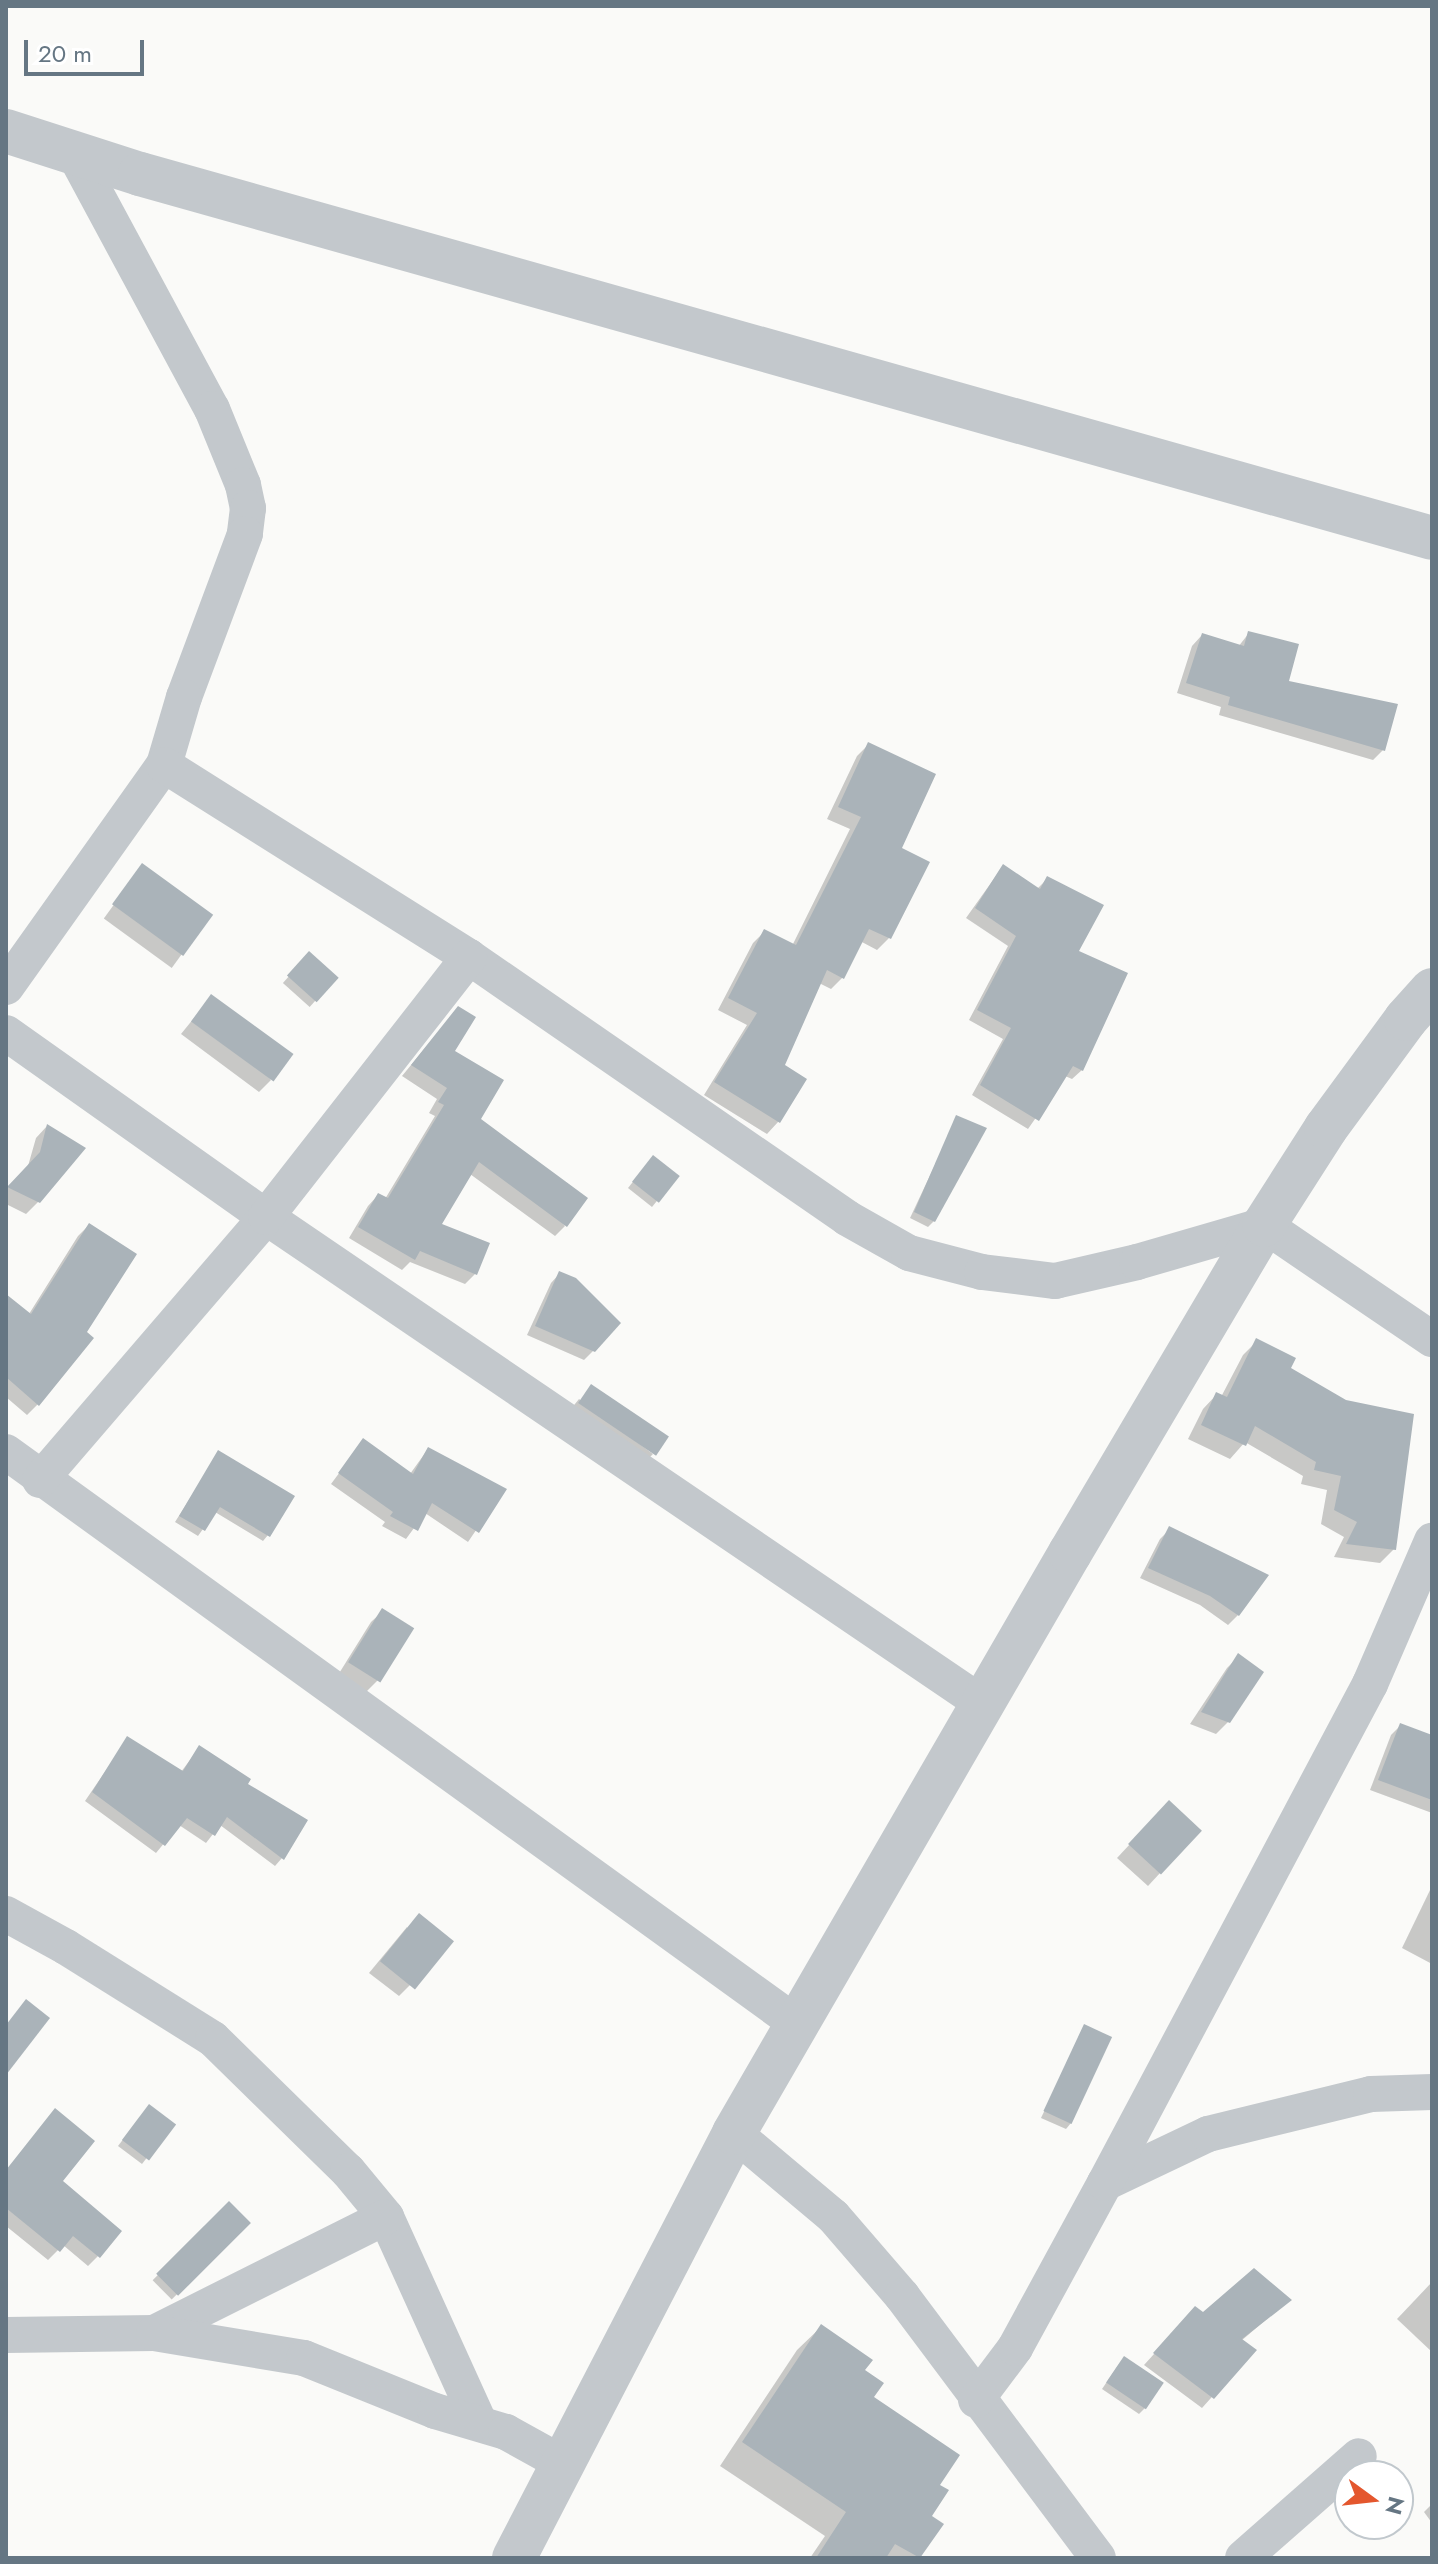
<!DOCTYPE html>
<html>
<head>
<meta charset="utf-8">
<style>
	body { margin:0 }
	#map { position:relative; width:1438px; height:2564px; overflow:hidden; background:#fafaf8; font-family:Jost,sans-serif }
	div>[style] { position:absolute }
	.shadow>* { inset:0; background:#0003; transform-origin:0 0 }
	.building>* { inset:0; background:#aab3b9; transform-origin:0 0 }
	.minor>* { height:36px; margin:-18px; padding:0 18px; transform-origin:18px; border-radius:18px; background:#c3c8cc }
	.tertiary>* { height:44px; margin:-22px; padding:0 22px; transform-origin:22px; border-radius:22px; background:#c3c8cc }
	span { translate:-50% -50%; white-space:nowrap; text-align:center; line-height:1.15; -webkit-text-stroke:8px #fff; paint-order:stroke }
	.frame { position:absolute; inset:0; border:8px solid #657683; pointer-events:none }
	.north { position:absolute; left:1334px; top:2460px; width:80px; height:80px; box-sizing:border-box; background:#fff; border:2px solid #c1c8cd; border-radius:50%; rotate:105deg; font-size:22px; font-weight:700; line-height:32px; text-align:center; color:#657683 }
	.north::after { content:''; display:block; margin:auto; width:28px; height:36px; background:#e4572e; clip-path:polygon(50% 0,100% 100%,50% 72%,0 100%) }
	.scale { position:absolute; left:24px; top:40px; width:120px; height:36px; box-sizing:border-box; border:4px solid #657683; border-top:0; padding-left:10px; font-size:24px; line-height:28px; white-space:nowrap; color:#657683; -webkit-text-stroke:6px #fff; paint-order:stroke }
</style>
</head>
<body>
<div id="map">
	<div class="shadow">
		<i style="clip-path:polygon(1249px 633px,1286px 682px,1383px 750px,1373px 760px,1219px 715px,1221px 707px,1177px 693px,1192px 646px,1202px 635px,1238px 647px)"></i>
		<i style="clip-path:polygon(869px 744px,899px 849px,927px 863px,889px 938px,877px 950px,860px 941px,843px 977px,831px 989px,819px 983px,782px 1066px,804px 1080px,778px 1122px,767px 1134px,704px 1095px,747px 1025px,718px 1010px,753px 943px,765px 931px,792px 946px,850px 829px,827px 819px,857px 756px)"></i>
		<i style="left:142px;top:866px;width:84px;height:65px;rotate:36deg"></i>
		<i style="clip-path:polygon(1003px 866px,1037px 889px,1047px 879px,1077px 952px,1082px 1070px,1072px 1079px,1065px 1076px,1028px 1129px,972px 1095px,1003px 1039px,969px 1020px,1008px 946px,966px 918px)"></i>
		<i style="left:309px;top:954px;width:36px;height:39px;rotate:42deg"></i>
		<i style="clip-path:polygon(211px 997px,271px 1080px,259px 1092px,181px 1034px)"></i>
		<i style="clip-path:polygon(458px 1008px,452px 1052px,479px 1119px,565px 1226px,555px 1236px,470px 1174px,439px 1225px,476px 1273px,465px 1284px,410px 1262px,402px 1270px,349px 1238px,368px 1206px,378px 1195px,385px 1199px,435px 1116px,429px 1113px,437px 1099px,402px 1076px)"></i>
		<i style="clip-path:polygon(957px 1118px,934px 1221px,928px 1227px,910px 1218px)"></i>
		<i style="clip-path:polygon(47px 1126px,38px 1202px,26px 1214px,6px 1204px,6px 1190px,28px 1166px,36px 1138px)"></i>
		<i style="clip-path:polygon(648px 1163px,677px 1176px,652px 1207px,628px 1188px)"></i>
		<i style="clip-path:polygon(89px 1225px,38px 1404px,27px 1415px,6px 1397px,6px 1309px,29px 1314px,78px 1236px)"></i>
		<i style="clip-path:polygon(560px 1273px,593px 1351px,584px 1360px,527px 1335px,551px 1283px)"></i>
		<i style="clip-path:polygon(1257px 1341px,1289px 1368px,1394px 1549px,1380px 1563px,1334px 1557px,1344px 1537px,1321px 1524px,1327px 1490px,1301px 1484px,1303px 1476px,1245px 1442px,1230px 1459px,1188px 1439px,1203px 1409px,1217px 1394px,1221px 1397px,1243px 1355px)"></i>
		<i style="clip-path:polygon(579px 1399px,653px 1454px,641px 1466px,566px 1415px)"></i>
		<i style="clip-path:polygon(363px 1441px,410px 1474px,428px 1449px,504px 1489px,468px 1542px,425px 1513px,406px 1539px,382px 1526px,385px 1522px,331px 1484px)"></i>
		<i style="clip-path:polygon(219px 1453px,268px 1535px,263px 1541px,215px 1512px,198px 1536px,175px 1522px)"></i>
		<i style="clip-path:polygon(1170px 1529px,1238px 1615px,1228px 1625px,1200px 1605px,1140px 1578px,1160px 1539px)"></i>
		<i style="clip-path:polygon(383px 1611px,378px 1680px,366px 1692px,338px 1675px,371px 1622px)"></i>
		<i style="clip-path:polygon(1239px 1656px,1228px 1722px,1216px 1734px,1190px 1724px,1227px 1668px)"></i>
		<i style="clip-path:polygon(1401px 1725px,1432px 1738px,1432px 1813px,1370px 1790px,1391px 1735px)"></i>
		<i style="clip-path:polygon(128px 1738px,181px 1772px,199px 1748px,245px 1785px,282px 1858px,275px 1866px,220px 1825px,206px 1843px,179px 1825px,156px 1853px,85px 1801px)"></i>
		<i style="clip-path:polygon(1157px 1815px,1199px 1831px,1148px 1886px,1117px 1858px)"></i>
		<i style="clip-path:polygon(1432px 1886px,1432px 1964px,1402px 1948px)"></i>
		<i style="clip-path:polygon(407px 1927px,411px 1984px,399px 1996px,369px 1973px)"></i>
		<i style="clip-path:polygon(1085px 2026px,1071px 2123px,1066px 2129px,1041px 2118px)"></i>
		<i style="clip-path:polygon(144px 2112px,173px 2124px,142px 2164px,118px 2146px)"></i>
		<i style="clip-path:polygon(6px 2168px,60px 2181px,98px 2256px,88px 2266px,63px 2245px,48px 2260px,6px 2226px)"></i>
		<i style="left:229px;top:2204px;width:27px;height:108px;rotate:45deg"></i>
		<i style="clip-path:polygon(1432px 2282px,1432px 2352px,1397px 2319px)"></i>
		<i style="clip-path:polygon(1289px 2300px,1241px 2341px,1254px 2350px,1202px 2408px,1144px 2365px,1185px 2320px)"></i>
		<i style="clip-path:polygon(821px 2327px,862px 2371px,929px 2517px,941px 2524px,918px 2558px,810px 2558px,825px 2536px,720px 2466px,797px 2350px)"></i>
		<i style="clip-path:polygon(1119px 2364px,1145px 2408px,1139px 2414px,1102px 2389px)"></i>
		<i style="clip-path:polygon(1432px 2504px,1432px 2523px,1424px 2512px)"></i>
	</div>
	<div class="building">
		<i style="clip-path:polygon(1248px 631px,1299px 644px,1289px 681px,1398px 704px,1385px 751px,1228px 705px,1230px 697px,1186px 683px,1202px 633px,1244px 646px)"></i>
		<i style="clip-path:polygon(868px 742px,936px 774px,902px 848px,930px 862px,891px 939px,869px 929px,844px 979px,827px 970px,785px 1065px,807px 1079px,780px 1123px,714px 1082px,757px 1013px,728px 998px,764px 929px,796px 945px,861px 817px,838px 807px)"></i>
		<i style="left:142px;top:863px;width:88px;height:51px;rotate:36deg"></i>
		<i style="clip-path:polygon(1003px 864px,1040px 889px,1047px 876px,1104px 905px,1079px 951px,1128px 973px,1083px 1071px,1073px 1066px,1039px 1121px,980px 1085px,1011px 1028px,977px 1010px,1016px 936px,975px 908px)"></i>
		<i style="left:309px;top:951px;width:40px;height:33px;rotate:42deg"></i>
		<i style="left:211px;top:994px;width:102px;height:34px;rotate:36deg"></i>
		<i style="clip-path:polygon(458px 1006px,476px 1017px,455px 1051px,504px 1080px,481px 1119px,588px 1198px,567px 1227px,479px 1162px,442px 1224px,490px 1243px,477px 1275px,420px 1251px,415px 1260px,358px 1227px,378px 1193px,388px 1198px,444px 1105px,438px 1102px,447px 1088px,411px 1065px)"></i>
		<i style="clip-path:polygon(956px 1115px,987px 1128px,935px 1222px,914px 1212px)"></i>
		<i style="clip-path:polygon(47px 1124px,86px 1148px,40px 1203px,7px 1187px,40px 1152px)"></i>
		<i style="left:653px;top:1155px;width:34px;height:34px;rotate:38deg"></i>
		<i style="clip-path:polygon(89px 1223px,137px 1254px,87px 1332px,94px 1338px,39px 1406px,6px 1377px,6px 1294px,31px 1314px)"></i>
		<i style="clip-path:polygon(559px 1271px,576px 1278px,621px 1323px,595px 1352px,535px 1326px)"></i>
		<i style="clip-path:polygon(1256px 1338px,1296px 1358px,1291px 1368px,1346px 1400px,1414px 1414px,1396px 1550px,1346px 1544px,1357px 1522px,1334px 1510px,1341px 1476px,1314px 1470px,1316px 1462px,1255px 1426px,1246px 1446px,1201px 1425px,1216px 1392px,1227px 1397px)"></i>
		<i style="left:591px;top:1384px;width:94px;height:23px;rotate:34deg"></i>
		<i style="clip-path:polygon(363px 1438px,413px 1474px,428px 1447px,507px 1489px,479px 1533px,432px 1503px,418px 1531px,390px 1516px,393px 1512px,338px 1473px)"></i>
		<i style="clip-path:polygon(218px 1450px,295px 1496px,270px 1537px,220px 1507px,205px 1531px,179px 1516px)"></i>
		<i style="clip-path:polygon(1169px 1526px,1269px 1575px,1239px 1616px,1210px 1596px,1148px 1568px)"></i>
		<i style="left:382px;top:1608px;width:38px;height:64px;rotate:32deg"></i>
		<i style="clip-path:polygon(1238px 1653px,1264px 1672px,1230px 1723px,1201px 1712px)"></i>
		<i style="clip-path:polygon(1400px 1723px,1432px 1735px,1432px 1800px,1378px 1780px)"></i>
		<i style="clip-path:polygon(127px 1736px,183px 1771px,199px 1745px,251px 1779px,248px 1784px,308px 1820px,284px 1860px,227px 1817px,215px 1836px,187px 1818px,165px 1846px,92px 1792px)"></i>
		<i style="left:1169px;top:1800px;width:45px;height:60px;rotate:43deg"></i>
		<i style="left:419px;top:1913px;width:45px;height:62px;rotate:39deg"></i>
		<i style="clip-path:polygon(26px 1999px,50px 2018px,6px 2075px,6px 2025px)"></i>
		<i style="left:1084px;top:2024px;width:31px;height:96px;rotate:25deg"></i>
		<i style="left:149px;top:2104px;width:34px;height:45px;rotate:37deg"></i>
		<i style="clip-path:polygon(55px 2108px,95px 2141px,63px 2181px,122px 2231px,100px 2258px,73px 2236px,60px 2252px,6px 2208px,6px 2170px)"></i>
		<i style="left:229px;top:2201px;width:31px;height:103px;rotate:45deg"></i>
		<i style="clip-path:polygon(1254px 2268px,1292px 2300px,1242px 2339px,1257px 2350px,1214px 2399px,1153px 2353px,1195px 2306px,1203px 2312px)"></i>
		<i style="clip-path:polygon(821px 2324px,873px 2360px,865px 2370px,884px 2383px,874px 2397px,960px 2455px,940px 2485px,949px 2490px,932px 2516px,944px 2524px,920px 2558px,895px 2544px,886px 2558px,816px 2558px,846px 2512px,742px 2442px)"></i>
		<i style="left:1124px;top:2356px;width:48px;height:32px;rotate:34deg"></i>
	</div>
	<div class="minor">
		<i style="left:74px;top:153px;width:291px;rotate:61.7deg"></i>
		<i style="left:212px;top:409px;width:82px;rotate:67.8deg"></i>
		<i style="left:243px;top:485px;width:24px;rotate:78deg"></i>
		<i style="left:248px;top:508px;width:26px;rotate:97deg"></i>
		<i style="left:245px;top:534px;width:174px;rotate:110.5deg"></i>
		<i style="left:184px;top:697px;width:71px;rotate:106.4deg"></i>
		<i style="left:6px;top:987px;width:272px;rotate:-54.6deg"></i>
		<i style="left:164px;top:765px;width:360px;rotate:32.2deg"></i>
		<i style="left:469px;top:957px;width:459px;rotate:34.6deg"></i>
		<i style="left:847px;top:1218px;width:71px;rotate:29.4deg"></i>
		<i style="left:909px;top:1253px;width:75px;rotate:14.6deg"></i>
		<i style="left:982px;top:1272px;width:74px;rotate:7deg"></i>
		<i style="left:1055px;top:1281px;width:84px;rotate:-13deg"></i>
		<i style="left:1137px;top:1262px;width:132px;rotate:-16.2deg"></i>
		<i style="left:1264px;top:1225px;width:203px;rotate:34.2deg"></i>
		<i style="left:6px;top:1033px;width:319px;rotate:35.3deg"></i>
		<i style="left:266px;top:1217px;width:867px;rotate:34.19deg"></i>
		<i style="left:6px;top:1452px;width:975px;rotate:35.86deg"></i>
		<i style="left:40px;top:1480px;width:347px;rotate:-49.3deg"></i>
		<i style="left:266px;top:1217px;width:330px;rotate:-52deg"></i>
		<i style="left:6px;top:1914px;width:68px;rotate:28.8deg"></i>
		<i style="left:66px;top:1947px;width:173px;rotate:32deg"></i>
		<i style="left:213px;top:2039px;width:189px;rotate:44.4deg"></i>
		<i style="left:348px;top:2171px;width:60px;rotate:50.4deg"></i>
		<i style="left:386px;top:2217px;width:227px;rotate:65.6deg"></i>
		<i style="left:734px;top:2133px;width:129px;rotate:40deg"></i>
		<i style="left:833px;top:2216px;width:106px;rotate:49.2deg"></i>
		<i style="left:902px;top:2296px;width:327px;rotate:53.2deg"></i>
		<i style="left:1105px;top:2183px;width:114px;rotate:-25.4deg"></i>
		<i style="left:1208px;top:2134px;width:168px;rotate:-13.8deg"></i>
		<i style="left:1371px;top:2094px;width:61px;rotate:-1.9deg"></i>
		<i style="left:154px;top:2333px;width:259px;rotate:-26.6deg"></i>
		<i style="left:6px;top:2335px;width:148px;rotate:-0.8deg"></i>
		<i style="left:154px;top:2333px;width:152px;rotate:9.5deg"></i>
		<i style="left:304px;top:2358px;width:141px;rotate:22deg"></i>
		<i style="left:435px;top:2411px;width:74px;rotate:16.5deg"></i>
		<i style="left:506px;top:2432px;width:64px;rotate:29deg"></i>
		<i style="left:976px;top:2400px;width:65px;rotate:-53.1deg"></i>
		<i style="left:1015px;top:2348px;width:188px;rotate:-61.4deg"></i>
		<i style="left:1105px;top:2183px;width:565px;rotate:-62.03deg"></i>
		<i style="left:1370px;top:1684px;width:156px;rotate:-66.6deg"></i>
		<i style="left:1243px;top:2558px;width:154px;rotate:-41.3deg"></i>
	</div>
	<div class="tertiary">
		<i style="left:6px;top:131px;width:141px;rotate:17.8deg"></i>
		<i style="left:140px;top:174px;width:1342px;rotate:15.73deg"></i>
		<i style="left:514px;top:2558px;width:479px;rotate:-62.6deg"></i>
		<i style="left:734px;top:2133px;width:670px;rotate:-59.92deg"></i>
		<i style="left:1070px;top:1553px;width:381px;rotate:-59.4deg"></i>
		<i style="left:1264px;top:1225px;width:115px;rotate:-57.4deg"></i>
		<i style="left:1326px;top:1128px;width:135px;rotate:-53.7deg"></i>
		<i style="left:1406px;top:1019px;width:39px;rotate:-48deg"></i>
	</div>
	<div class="frame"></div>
	<div class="north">N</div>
	<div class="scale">20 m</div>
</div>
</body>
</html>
